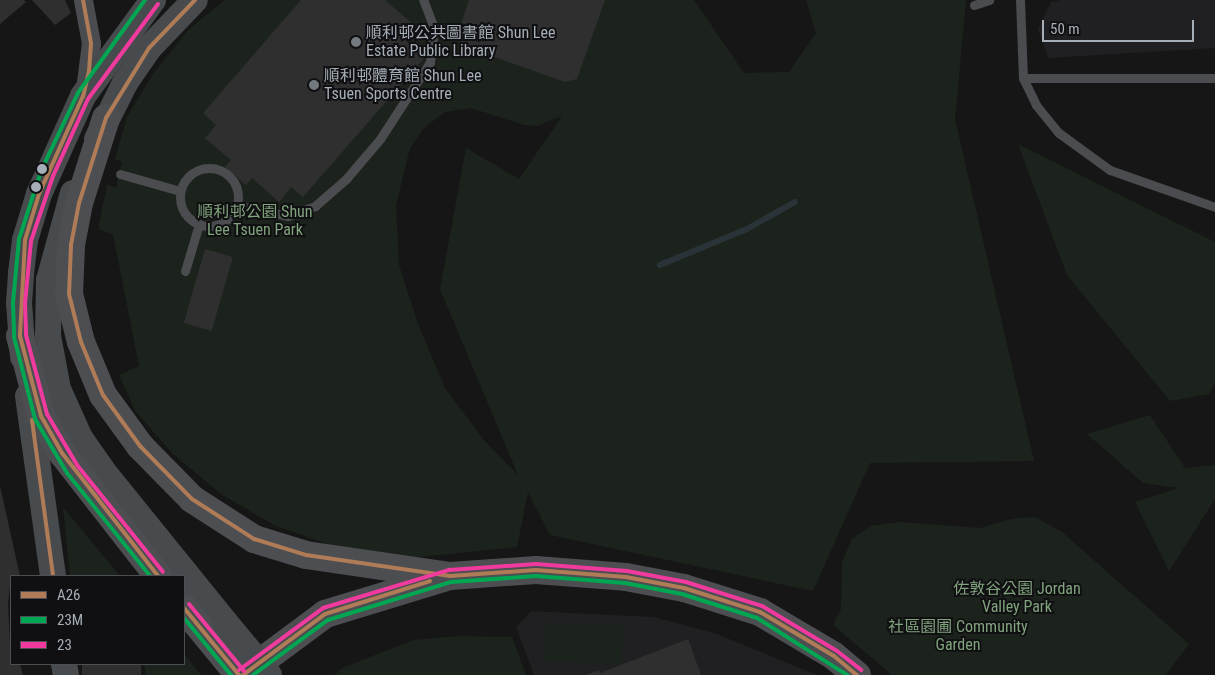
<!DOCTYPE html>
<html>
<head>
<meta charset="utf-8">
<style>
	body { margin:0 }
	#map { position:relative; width:1215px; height:675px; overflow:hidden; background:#161616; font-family:"Roboto Condensed","Noto Sans TC",sans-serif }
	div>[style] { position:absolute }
	.built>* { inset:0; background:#202022 }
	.green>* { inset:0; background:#1c231c; transform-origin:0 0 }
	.stream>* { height:6px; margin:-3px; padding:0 3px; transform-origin:3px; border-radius:3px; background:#293338 }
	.building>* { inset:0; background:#2f2f30; transform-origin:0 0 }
	.lane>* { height:9px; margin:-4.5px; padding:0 4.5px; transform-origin:4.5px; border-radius:4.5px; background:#4a4c4f }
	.lane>.ring { margin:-4.5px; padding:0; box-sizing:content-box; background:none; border:9px solid #4a4c4f; border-radius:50% }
	.street>* { height:19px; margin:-9.5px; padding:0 9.5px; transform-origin:9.5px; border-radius:9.5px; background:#4a4c4f }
	.secondary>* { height:26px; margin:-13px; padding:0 13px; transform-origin:13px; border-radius:13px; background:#484b4d }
	.primary>* { height:28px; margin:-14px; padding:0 14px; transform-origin:14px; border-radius:14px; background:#4c4e51 }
	.secondary-bridge>* { height:26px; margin:-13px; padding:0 13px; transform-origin:13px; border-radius:13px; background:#484b4d }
	.bus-1>* { height:4px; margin:-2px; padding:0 2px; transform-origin:2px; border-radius:2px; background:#b07c57 }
	.bus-2>* { height:4px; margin:-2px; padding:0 2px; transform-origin:2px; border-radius:2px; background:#00a651 }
	.bus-3>* { height:4px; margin:-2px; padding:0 2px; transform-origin:2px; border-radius:2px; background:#f13a9d }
	.dots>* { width:14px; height:14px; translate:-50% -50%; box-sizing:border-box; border:2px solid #101012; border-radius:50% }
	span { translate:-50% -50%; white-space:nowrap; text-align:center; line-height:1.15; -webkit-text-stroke:4px #101012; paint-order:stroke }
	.poi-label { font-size:16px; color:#a6aeb7 }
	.left { translate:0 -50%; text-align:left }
	.park-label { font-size:16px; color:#81a37d }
	.legend { position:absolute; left:10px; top:575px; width:175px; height:90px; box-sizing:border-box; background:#101012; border:1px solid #4c4f54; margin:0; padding:6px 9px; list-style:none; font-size:15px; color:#a6aeb7 }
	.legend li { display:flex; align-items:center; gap:10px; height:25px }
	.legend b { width:25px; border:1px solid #4c4f54 }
	.scale { position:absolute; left:1042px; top:20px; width:152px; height:22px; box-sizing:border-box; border:2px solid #a6aeb7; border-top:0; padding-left:6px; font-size:15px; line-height:18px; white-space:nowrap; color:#a6aeb7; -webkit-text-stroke:4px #101012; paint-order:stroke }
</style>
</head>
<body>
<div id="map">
	<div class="built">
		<i style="clip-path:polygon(1061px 0,1215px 0,1215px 48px,1048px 58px,1038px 29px,1051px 2px)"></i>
		<i style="clip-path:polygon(531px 611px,654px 617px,717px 634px,817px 675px,534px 675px,516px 627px)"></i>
	</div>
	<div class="green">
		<i style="clip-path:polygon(evenodd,225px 0,694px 0,744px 73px,789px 72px,816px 33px,806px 0,966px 0,955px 119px,1034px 461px,870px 463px,813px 591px,550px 535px,528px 492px,517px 547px,409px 558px,338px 548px,274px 525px,221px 494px,173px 454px,136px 412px,119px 375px,139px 366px,113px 234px,98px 229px,107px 185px,116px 188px,122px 162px,115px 159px,127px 117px,153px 74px,189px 29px,225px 0,471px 108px,524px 125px,537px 126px,562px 116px,519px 179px,466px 148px,440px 289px,518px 475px,483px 439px,445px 388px,418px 324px,399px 265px,396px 205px,410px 148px,425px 127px,445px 112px,471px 108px)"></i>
		<i style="clip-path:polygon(1018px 144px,1215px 242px,1215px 383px,1209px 394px,1170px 401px,1067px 275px)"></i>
		<i style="clip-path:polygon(1150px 415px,1185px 468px,1215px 465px,1215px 499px,1169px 571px,1135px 502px,1179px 488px,1143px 483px,1087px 434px)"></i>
		<i style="clip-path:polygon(63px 507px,120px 576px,70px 576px)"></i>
		<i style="clip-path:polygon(1035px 517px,1062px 532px,1189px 644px,1166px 675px,892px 675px,833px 625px,841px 609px,842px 562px,852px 539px,871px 526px,900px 522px,980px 528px,1011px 519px)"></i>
		<i style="left:544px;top:623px;width:79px;height:39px;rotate:1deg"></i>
		<i style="clip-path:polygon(458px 636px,512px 637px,526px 675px,335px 675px,342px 668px,413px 640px)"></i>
		<i style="clip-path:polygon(184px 654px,201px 675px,146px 675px,144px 664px,184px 664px)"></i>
	</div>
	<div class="stream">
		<i style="left:660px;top:265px;width:94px;rotate:-22.5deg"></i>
		<i style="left:747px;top:229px;width:55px;rotate:-29.4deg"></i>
	</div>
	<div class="building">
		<i style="clip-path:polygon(0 0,24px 0,26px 2px,0 24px)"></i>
		<i style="clip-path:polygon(32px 0,65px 0,71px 13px,55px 25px)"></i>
		<i style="clip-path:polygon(301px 0,385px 0,415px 26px,404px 39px,425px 57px,303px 197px,291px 187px,279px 202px,252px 178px,246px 185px,225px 167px,231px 160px,205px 138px,216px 125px,203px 113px)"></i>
		<i style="clip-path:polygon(469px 0,605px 0,577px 79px,565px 82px,464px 46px,457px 35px)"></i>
		<i style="left:205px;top:249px;width:29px;height:77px;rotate:16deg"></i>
		<i style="clip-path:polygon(0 486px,20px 576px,11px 576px,8px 604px,11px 664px,20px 664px,23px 675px,0 675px)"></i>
		<i style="clip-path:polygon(688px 639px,701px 675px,585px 675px,599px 670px,600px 673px)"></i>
		<i style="left:82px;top:664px;width:59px;height:11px"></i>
	</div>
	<div class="lane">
		<i style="left:1020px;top:0;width:78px;rotate:87.8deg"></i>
		<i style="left:1023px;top:78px;width:30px;rotate:64deg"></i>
		<i style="left:1036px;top:105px;width:36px;rotate:51deg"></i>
		<i style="left:1059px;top:133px;width:63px;rotate:36deg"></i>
		<i style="left:1110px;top:170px;width:111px;rotate:19.4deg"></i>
		<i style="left:974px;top:5px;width:16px;rotate:-18deg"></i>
		<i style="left:434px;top:28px;width:24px;rotate:17deg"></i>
		<i style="left:1023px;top:78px;width:192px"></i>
		<i class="ring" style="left:180px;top:168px;width:49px;height:49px"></i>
		<i style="left:120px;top:174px;width:62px;rotate:15.8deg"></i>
		<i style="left:237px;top:205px;width:52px;rotate:12.2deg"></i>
		<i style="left:288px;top:216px;width:29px;rotate:-20deg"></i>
		<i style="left:315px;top:206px;width:41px;rotate:-41.1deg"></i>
		<i style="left:346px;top:179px;width:52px;rotate:-49.6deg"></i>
		<i style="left:380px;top:139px;width:92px;rotate:-57deg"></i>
		<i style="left:430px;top:62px;width:34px;rotate:-83deg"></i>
		<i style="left:434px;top:28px;width:30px;rotate:-111deg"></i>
		<i style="left:185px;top:271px;width:49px;rotate:-73.4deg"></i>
	</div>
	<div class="street">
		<i style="left:83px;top:0;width:44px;rotate:79.5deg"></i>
		<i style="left:91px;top:43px;width:47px;rotate:97.3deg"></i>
	</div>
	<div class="secondary">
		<i style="left:97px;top:139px;width:63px;rotate:-63.4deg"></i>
		<i style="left:125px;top:83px;width:42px;rotate:-55.6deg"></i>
		<i style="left:149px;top:48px;width:66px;rotate:-46.2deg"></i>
		<i style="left:73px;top:193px;width:90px;rotate:105.4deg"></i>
		<i style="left:49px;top:280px;width:56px;rotate:91deg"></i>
		<i style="left:48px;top:336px;width:54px;rotate:79.3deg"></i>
		<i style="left:58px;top:389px;width:54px;rotate:65.8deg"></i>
		<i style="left:80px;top:438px;width:39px;rotate:55deg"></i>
		<i style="left:102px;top:470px;width:196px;rotate:51deg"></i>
		<i style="left:23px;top:357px;width:54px;rotate:-94.2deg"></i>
		<i style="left:19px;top:303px;width:30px;rotate:-86deg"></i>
		<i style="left:21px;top:273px;width:33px;rotate:-83deg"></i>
		<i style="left:25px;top:240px;width:48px;rotate:-73.1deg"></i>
		<i style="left:39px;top:194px;width:107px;rotate:-65.8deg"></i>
		<i style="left:83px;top:96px;width:119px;rotate:-53.9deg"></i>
		<i style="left:28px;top:396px;width:182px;rotate:82.1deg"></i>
		<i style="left:64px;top:664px;width:11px;rotate:80deg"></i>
	</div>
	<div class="primary">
		<i style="left:106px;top:118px;width:89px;rotate:107.6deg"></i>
		<i style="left:79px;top:203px;width:43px;rotate:100.8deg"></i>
		<i style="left:71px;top:245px;width:49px;rotate:92.3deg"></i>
		<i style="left:69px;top:294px;width:49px;rotate:76deg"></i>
		<i style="left:81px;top:342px;width:57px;rotate:67.5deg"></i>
		<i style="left:103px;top:395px;width:63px;rotate:54deg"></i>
		<i style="left:140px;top:446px;width:74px;rotate:45.5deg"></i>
		<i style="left:192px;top:499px;width:74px;rotate:32.8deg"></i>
		<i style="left:254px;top:539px;width:54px;rotate:17.1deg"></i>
		<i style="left:306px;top:555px;width:146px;rotate:8.3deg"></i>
		<i style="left:20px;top:336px;width:83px;rotate:75.3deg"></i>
		<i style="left:41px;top:416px;width:43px;rotate:60.4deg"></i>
		<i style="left:62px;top:453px;width:156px;rotate:52deg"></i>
		<i style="left:184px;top:608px;width:87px;rotate:50.6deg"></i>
		<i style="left:243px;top:675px;width:102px;rotate:-36.6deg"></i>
		<i style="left:325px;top:614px;width:131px;rotate:-16.9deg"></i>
		<i style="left:450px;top:576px;width:86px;rotate:-4deg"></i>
		<i style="left:536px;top:570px;width:90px;rotate:4.4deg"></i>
		<i style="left:626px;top:577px;width:59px;rotate:10.7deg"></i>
		<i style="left:684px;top:588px;width:80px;rotate:17.5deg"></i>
		<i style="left:760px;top:612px;width:86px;rotate:30.7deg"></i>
		<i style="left:834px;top:656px;width:30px;rotate:40deg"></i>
	</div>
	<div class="secondary-bridge">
		<i style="left:225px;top:622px;width:69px;rotate:50.3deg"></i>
	</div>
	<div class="bus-1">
		<i style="left:83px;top:0;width:44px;rotate:79.5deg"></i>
		<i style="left:91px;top:43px;width:28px;rotate:94deg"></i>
		<i style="left:89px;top:71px;width:26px;rotate:103deg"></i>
		<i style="left:83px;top:96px;width:107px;rotate:114.2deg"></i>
		<i style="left:39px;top:194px;width:48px;rotate:106.9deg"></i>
		<i style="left:25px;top:240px;width:96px;rotate:93deg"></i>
		<i style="left:20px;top:336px;width:83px;rotate:75.3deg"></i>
		<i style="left:41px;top:416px;width:43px;rotate:60.4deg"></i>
		<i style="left:62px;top:453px;width:156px;rotate:52deg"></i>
		<i style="left:195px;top:0;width:66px;rotate:133.8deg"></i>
		<i style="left:149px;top:48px;width:82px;rotate:121.6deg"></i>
		<i style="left:106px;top:118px;width:89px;rotate:107.6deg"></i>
		<i style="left:79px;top:203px;width:43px;rotate:100.8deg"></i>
		<i style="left:71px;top:245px;width:49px;rotate:92.3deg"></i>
		<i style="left:69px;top:294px;width:49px;rotate:76deg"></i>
		<i style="left:81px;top:342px;width:57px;rotate:67.5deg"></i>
		<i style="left:103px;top:395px;width:63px;rotate:54deg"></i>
		<i style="left:140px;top:446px;width:74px;rotate:45.5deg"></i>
		<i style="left:192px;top:499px;width:74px;rotate:32.8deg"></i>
		<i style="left:254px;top:539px;width:54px;rotate:17.1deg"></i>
		<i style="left:306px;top:555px;width:146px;rotate:8.3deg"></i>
		<i style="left:450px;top:576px;width:86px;rotate:-4deg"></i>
		<i style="left:536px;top:570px;width:90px;rotate:4.4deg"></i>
		<i style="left:626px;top:577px;width:59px;rotate:10.7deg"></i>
		<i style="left:684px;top:588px;width:80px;rotate:17.5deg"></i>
		<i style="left:760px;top:612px;width:86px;rotate:30.7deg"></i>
		<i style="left:834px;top:656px;width:30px;rotate:40deg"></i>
		<i style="left:32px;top:420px;width:157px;rotate:82.3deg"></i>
		<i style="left:184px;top:608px;width:87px;rotate:50.6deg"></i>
		<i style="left:243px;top:675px;width:102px;rotate:-36.6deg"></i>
		<i style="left:325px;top:614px;width:110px;rotate:-17.4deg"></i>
	</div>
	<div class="bus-2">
		<i style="left:145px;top:0;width:115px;rotate:125.8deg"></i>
		<i style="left:78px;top:93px;width:86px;rotate:115.4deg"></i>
		<i style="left:41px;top:171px;width:71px;rotate:107.9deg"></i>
		<i style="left:19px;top:239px;width:64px;rotate:95.4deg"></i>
		<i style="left:13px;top:303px;width:34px;rotate:88deg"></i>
		<i style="left:14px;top:337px;width:85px;rotate:75.6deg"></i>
		<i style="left:35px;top:419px;width:63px;rotate:59.3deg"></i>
		<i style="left:67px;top:473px;width:132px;rotate:51.1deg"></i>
		<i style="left:184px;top:618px;width:74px;rotate:50.5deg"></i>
		<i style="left:253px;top:675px;width:93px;rotate:-36.3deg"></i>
		<i style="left:328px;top:620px;width:129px;rotate:-17.2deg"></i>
		<i style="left:451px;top:582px;width:85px;rotate:-4deg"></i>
		<i style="left:536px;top:576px;width:89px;rotate:4.5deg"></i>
		<i style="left:625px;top:583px;width:58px;rotate:10.9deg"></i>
		<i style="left:682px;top:594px;width:79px;rotate:17.7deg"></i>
		<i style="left:757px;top:618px;width:107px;rotate:32.3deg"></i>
	</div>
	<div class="bus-3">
		<i style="left:158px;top:4px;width:118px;rotate:126.4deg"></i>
		<i style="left:88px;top:99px;width:85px;rotate:114.4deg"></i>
		<i style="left:53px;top:176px;width:69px;rotate:108.7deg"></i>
		<i style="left:31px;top:241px;width:62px;rotate:95.5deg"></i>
		<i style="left:25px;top:303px;width:32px;rotate:88deg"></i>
		<i style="left:26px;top:335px;width:82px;rotate:75.1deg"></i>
		<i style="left:47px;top:414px;width:59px;rotate:59.5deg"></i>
		<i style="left:77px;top:465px;width:137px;rotate:51.2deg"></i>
		<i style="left:189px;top:604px;width:87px;rotate:50.6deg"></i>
		<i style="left:239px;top:670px;width:104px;rotate:-36.4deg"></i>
		<i style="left:323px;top:608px;width:132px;rotate:-16.8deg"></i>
		<i style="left:449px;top:570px;width:87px;rotate:-3.9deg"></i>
		<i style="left:536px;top:564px;width:91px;rotate:4.4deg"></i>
		<i style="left:627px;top:571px;width:60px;rotate:10.6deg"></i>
		<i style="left:686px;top:582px;width:80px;rotate:17.5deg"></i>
		<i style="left:762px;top:606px;width:87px;rotate:31deg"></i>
		<i style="left:837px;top:651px;width:31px;rotate:38deg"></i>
	</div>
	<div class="dots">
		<i style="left:356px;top:42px;background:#74797f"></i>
		<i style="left:314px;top:85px;background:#74797f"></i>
		<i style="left:42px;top:169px;background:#a6aeb7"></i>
		<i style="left:36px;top:187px;background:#a6aeb7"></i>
	</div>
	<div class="poi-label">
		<span class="left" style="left:366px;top:42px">順利邨公共圖書館 Shun Lee<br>Estate Public Library</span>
		<span class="left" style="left:324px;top:85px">順利邨體育館 Shun Lee<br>Tsuen Sports Centre</span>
	</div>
	<div class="park-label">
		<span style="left:255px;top:221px">順利邨公園 Shun<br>Lee Tsuen Park</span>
		<span style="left:1017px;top:598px">佐敦谷公園 Jordan<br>Valley Park</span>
		<span style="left:958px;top:636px">社區園圃 Community<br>Garden</span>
	</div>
	<ul class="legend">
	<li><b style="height:6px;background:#b07c57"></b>A26</li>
	<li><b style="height:6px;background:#00a651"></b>23M</li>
	<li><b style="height:6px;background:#f13a9d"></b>23</li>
	</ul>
	<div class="scale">50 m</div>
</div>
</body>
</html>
